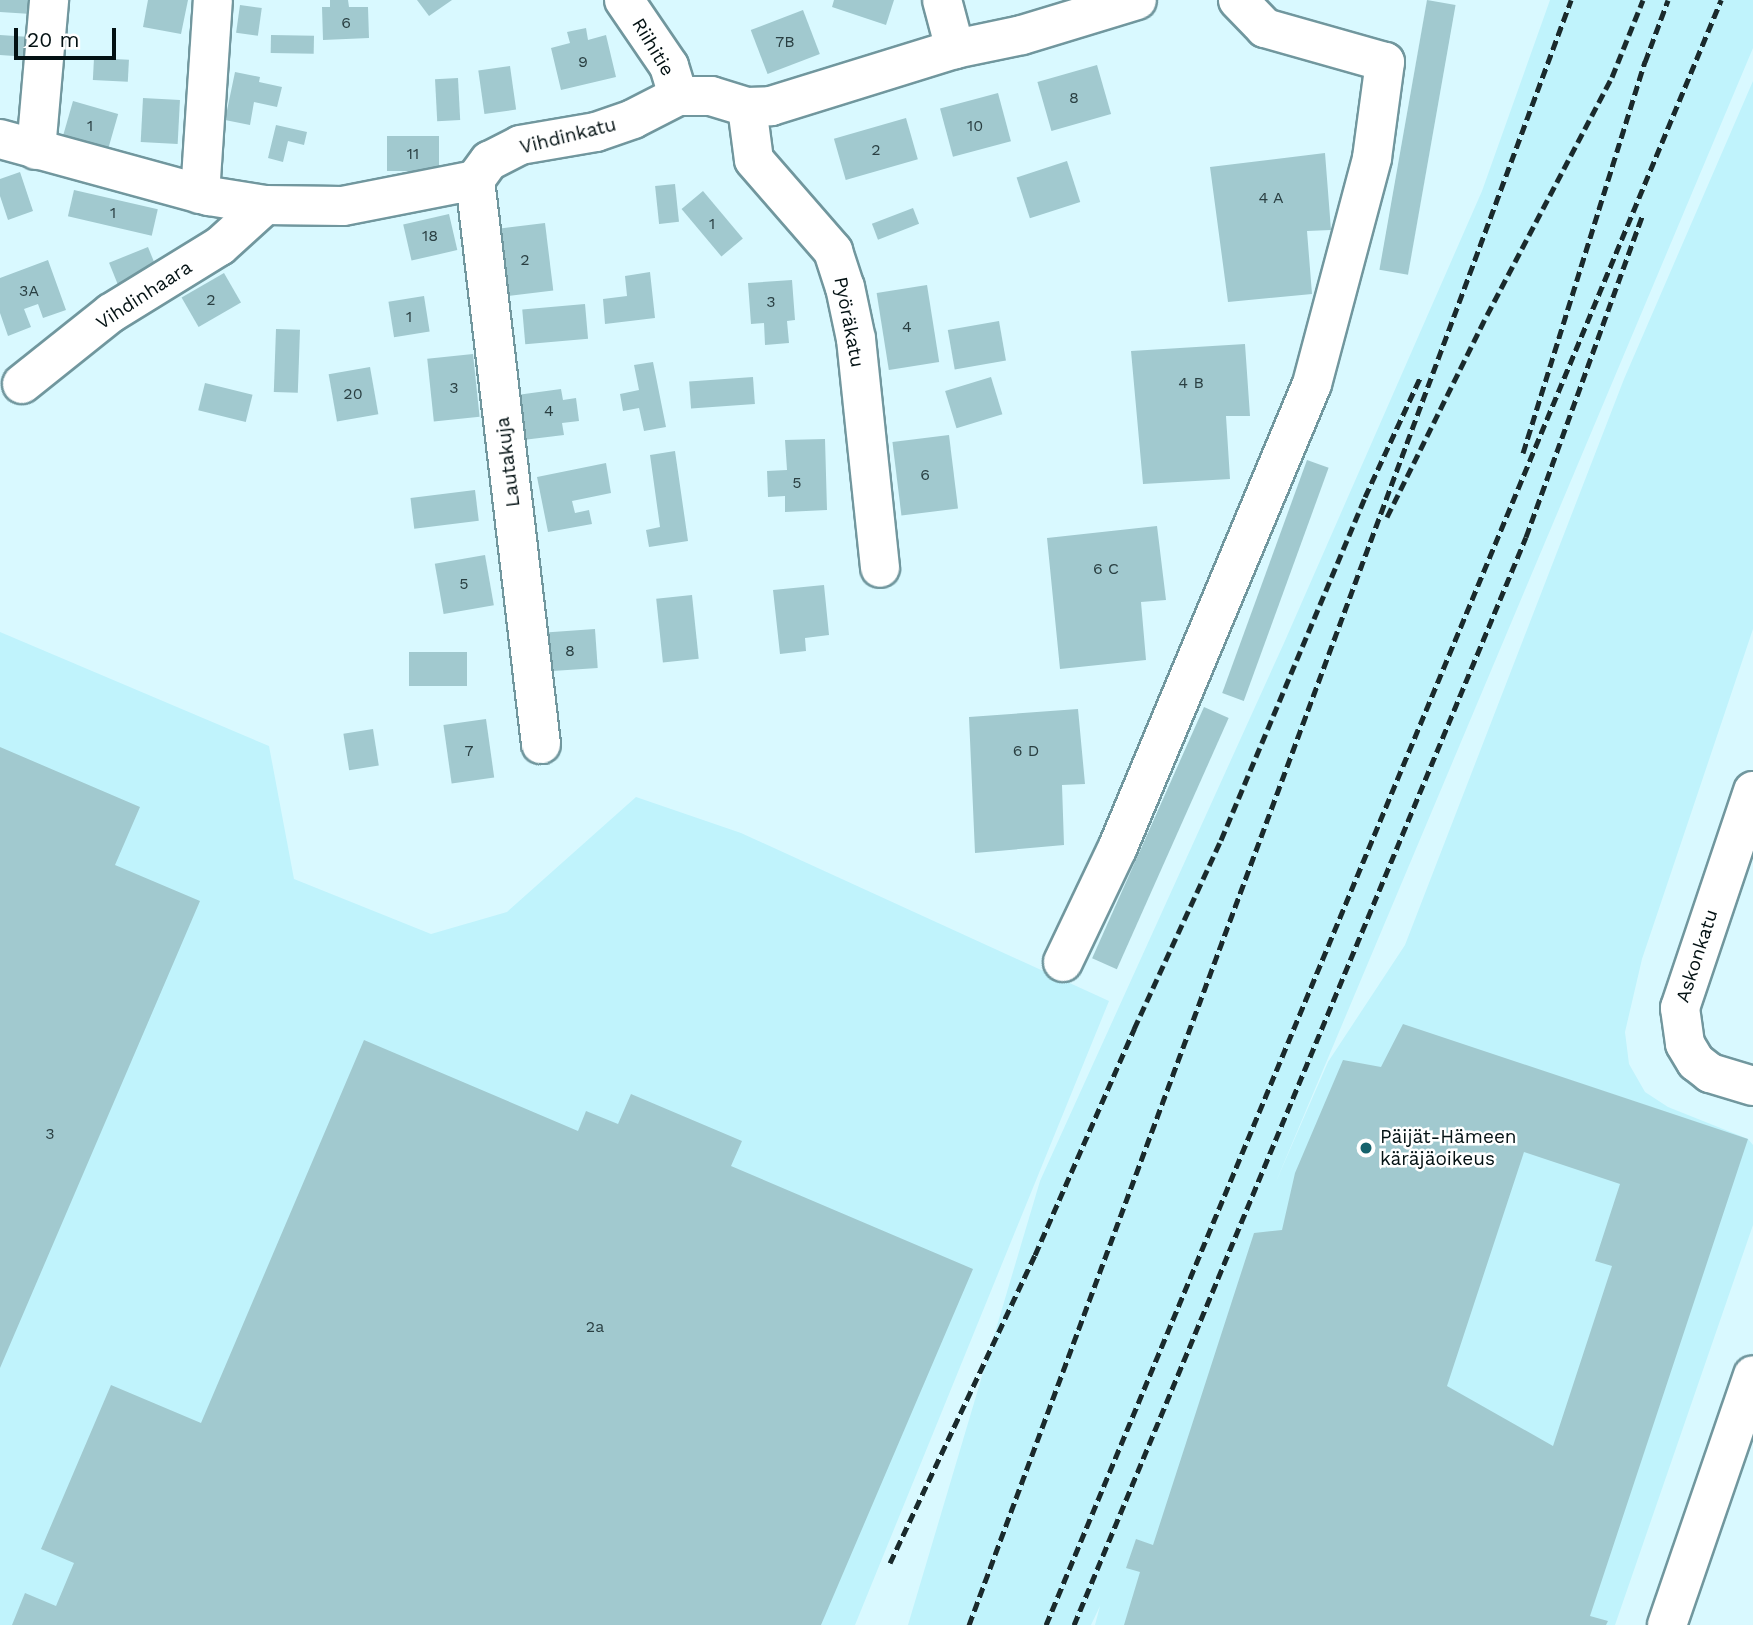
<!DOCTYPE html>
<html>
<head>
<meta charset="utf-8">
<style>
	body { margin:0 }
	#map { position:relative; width:1753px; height:1625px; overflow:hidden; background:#d9f9ff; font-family:"Work Sans",sans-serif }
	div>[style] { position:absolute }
	.built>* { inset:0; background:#c0f3fc }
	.building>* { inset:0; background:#a1c9cf; transform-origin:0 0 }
	.roads { filter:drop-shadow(2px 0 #71979e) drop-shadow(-2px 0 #71979e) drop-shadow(0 2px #71979e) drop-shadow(0 -2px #71979e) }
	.minor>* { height:38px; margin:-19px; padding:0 19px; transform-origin:19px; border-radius:19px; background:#fff }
	.rail>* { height:5px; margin-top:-2.5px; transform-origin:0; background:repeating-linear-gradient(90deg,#1a2a2c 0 10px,transparent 0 15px) }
	.dots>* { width:19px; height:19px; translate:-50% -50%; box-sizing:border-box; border:4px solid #fff; border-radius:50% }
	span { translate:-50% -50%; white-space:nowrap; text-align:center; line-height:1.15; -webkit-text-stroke:5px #fff; paint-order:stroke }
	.number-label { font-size:16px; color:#2a3f42 }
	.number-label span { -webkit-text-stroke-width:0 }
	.street-label { font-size:19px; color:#031113 }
	.poi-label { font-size:19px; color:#031113 }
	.left { translate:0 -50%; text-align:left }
	.scale { position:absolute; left:14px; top:28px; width:102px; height:32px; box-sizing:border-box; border:4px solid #031113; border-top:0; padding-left:9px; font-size:21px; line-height:24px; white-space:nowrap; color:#031113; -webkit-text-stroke:5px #fff; paint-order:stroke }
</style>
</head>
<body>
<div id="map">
	<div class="built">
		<i style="clip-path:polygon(1550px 0,1753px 0,1753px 48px,1275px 1184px,1328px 1062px,1405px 945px,1624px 379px,1753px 81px,1753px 629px,1642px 959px,1625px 1032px,1629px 1064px,1645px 1092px,1668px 1107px,1748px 1139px,1753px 1145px,1753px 1225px,1615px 1625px,1095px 1625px,1100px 1606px,1091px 1625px,908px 1625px,1040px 1181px,1284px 643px,1482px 191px)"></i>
		<i style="clip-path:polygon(0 632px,269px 746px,294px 879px,431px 934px,507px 912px,636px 797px,741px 833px,1109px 1001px,855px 1625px,0 1625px)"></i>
	</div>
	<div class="building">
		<i style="clip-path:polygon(0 0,32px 0,31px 14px,0 12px)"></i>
		<i style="clip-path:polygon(148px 0,188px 0,181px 34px,143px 27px)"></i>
		<i style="clip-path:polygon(330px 0,348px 0,349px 7px,368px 7px,369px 38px,323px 40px,322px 7px,330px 7px)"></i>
		<i style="clip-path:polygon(417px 0,452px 0,429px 16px)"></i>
		<i style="clip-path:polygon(834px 0,894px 0,886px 25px,832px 7px)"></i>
		<i style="left:1427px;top:0;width:29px;height:274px;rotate:10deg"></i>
		<i style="left:240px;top:5px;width:22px;height:28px;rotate:8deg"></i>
		<i style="left:803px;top:10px;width:47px;height:56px;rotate:69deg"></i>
		<i style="clip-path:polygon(586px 28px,588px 40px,606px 35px,616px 77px,561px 90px,551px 48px,570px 43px,567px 32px)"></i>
		<i style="left:0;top:35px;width:30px;height:20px;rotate:4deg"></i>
		<i style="left:271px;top:35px;width:43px;height:18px;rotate:1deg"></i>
		<i style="left:94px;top:58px;width:35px;height:22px;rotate:3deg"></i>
		<i style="left:1097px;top:65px;width:51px;height:62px;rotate:74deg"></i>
		<i style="left:510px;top:66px;width:44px;height:32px;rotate:82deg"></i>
		<i style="clip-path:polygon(235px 72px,260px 77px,259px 82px,282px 87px,277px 107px,254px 102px,250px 125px,225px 120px)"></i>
		<i style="left:458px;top:78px;width:42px;height:23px;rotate:87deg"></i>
		<i style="left:998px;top:93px;width:50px;height:60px;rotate:75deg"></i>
		<i style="left:143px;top:98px;width:37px;height:44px;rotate:3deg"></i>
		<i style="left:73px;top:101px;width:47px;height:39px;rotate:16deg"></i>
		<i style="left:906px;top:118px;width:43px;height:75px;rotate:74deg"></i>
		<i style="clip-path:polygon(276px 125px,307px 132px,304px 145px,288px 141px,283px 162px,268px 158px)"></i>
		<i style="left:387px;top:136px;width:52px;height:35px"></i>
		<i style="clip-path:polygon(1325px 153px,1331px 230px,1307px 231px,1312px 294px,1228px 302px,1210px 167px)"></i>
		<i style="left:1067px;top:161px;width:43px;height:53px;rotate:72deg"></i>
		<i style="clip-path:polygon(20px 172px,33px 211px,8px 220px,0 196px,0 179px)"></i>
		<i style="left:675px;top:184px;width:38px;height:20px;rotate:84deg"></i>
		<i style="left:74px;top:190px;width:86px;height:27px;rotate:13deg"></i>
		<i style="left:703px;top:191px;width:62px;height:28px;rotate:50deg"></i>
		<i style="left:913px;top:208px;width:17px;height:44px;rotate:69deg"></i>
		<i style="left:449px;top:214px;width:37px;height:47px;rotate:77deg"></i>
		<i style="left:545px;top:223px;width:68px;height:49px;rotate:83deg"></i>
		<i style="left:148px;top:247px;width:24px;height:42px;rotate:68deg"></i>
		<i style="clip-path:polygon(48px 260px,66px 310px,43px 318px,38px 304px,24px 309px,31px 327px,8px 336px,0 313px,0 278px)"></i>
		<i style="clip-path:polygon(650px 272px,655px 318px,605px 324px,603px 299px,627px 296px,625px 276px)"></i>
		<i style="left:224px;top:273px;width:34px;height:49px;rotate:60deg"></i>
		<i style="clip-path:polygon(792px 280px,795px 320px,787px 321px,789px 343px,765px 345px,764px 323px,751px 324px,748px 283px)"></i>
		<i style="left:927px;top:285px;width:78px;height:51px;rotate:81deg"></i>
		<i style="left:424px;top:296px;width:36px;height:36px;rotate:81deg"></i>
		<i style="left:585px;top:304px;width:35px;height:63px;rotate:85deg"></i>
		<i style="left:999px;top:321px;width:40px;height:52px;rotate:80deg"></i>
		<i style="left:276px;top:329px;width:24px;height:63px;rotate:2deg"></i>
		<i style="clip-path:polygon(1245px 344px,1250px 416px,1226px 416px,1230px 479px,1143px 484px,1131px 351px)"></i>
		<i style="left:473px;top:354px;width:63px;height:46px;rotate:84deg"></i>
		<i style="clip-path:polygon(653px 362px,666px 427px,644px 431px,639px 408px,623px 411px,620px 394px,639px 390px,634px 365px)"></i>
		<i style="left:370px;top:367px;width:48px;height:42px;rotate:80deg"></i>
		<i style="left:753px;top:377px;width:27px;height:64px;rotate:86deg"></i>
		<i style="left:991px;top:377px;width:39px;height:48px;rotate:73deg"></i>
		<i style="left:205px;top:383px;width:49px;height:28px;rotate:14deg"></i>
		<i style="clip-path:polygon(561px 389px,563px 400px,576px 398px,579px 421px,562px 423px,564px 435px,523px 440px,517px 395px)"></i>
		<i style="left:949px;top:435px;width:74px;height:57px;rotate:83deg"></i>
		<i style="clip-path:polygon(825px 439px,827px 510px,785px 512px,785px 496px,768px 497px,767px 471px,787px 470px,785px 440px)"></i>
		<i style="clip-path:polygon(675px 451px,688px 541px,649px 547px,646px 530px,660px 527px,650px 455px)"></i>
		<i style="left:1307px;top:460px;width:23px;height:248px;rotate:20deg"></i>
		<i style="clip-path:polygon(606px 463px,611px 493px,572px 501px,575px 513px,589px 510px,592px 524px,548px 532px,537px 477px)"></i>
		<i style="left:475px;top:490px;width:31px;height:65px;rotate:83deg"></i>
		<i style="clip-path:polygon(1157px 526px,1166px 600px,1141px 602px,1146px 660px,1060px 669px,1047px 538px)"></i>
		<i style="left:485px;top:555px;width:51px;height:51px;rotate:80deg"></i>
		<i style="clip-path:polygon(824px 585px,829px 635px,805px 638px,806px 651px,780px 654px,773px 590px)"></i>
		<i style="left:692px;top:595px;width:64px;height:36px;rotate:84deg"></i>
		<i style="left:595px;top:629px;width:39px;height:53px;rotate:86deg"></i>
		<i style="left:467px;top:652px;width:34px;height:58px;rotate:90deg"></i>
		<i style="left:1204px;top:707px;width:27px;height:275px;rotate:24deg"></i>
		<i style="clip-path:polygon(1078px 709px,1085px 784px,1062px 785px,1064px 845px,975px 853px,969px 717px)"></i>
		<i style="left:486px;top:719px;width:59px;height:43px;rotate:82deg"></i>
		<i style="left:373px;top:729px;width:37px;height:30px;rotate:81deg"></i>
		<i style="clip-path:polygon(0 747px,140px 807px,115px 865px,200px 901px,0 1368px)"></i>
		<i style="clip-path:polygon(evenodd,1403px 1024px,1748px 1139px,1590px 1616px,1608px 1621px,1606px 1625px,1124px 1625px,1140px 1572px,1126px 1568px,1136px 1539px,1153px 1545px,1254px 1233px,1282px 1230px,1295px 1173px,1343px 1060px,1381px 1067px,1403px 1024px,1524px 1152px,1620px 1184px,1595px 1261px,1612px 1266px,1553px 1446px,1447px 1386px,1524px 1152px)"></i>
		<i style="clip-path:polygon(364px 1040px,578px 1131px,586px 1111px,618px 1124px,631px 1094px,742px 1141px,731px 1166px,973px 1269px,821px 1625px,12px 1625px,25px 1593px,56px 1606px,74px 1563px,41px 1549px,111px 1385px,201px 1423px)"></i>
	</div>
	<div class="roads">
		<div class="minor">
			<i style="left:624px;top:0;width:80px;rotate:55.7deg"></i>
			<i style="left:669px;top:66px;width:31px;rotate:73deg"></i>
			<i style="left:942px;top:0;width:51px;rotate:75.1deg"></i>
			<i style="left:747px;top:107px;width:53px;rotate:82.5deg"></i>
			<i style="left:754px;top:160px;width:121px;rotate:49deg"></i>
			<i style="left:833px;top:251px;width:38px;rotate:72deg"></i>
			<i style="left:845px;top:287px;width:53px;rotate:78.1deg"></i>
			<i style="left:856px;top:339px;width:230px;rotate:84deg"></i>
			<i style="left:0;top:139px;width:217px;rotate:15.3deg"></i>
			<i style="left:209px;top:196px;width:57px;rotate:9.1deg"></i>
			<i style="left:265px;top:205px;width:78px;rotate:0.7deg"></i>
			<i style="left:343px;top:206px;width:135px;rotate:-11.1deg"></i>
			<i style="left:475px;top:180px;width:24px;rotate:-54deg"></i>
			<i style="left:489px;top:161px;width:35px;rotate:-27deg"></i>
			<i style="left:520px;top:145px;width:77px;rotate:-9.7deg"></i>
			<i style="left:596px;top:132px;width:39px;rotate:-19deg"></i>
			<i style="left:633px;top:119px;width:51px;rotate:-27.1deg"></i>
			<i style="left:678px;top:96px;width:33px"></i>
			<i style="left:711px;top:96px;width:38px;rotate:17deg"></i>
			<i style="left:747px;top:107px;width:24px;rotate:-2deg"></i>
			<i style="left:771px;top:106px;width:193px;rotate:-17.2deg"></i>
			<i style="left:955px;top:49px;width:68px;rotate:-11.8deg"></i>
			<i style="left:1022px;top:35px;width:120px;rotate:-16.9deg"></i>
			<i style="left:36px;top:150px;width:151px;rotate:-85deg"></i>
			<i style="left:475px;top:180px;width:568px;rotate:83.33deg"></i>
			<i style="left:200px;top:194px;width:194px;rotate:-86.2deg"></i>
			<i style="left:22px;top:384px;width:114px;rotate:-38.6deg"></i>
			<i style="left:111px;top:313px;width:128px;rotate:-31.6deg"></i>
			<i style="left:220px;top:246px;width:61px;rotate:-42.3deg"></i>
			<i style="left:1753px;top:791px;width:229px;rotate:108.6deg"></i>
			<i style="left:1680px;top:1008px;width:36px;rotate:82deg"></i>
			<i style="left:1685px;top:1044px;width:21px;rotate:59deg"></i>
			<i style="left:1696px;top:1062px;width:18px;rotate:38deg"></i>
			<i style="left:1710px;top:1073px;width:45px;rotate:16.8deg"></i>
			<i style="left:1063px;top:962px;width:125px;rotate:-64.5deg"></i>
			<i style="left:1117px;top:849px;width:504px;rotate:-67.25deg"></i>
			<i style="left:1312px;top:384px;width:234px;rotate:-75.1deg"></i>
			<i style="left:1372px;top:158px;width:97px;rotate:-82.3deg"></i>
			<i style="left:1385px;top:62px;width:125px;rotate:-164.2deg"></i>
			<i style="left:1265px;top:28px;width:39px;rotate:-134deg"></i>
			<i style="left:1667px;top:1625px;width:264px;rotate:-71deg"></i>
		</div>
	</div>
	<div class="rail">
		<i style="left:1523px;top:453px;width:410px;rotate:-72.7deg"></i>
		<i style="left:1645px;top:62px;width:66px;rotate:-69.6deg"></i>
		<i style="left:1387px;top:517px;width:225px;rotate:-63.7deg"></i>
		<i style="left:1487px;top:315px;width:269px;rotate:-62.3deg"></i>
		<i style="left:1612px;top:77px;width:83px;rotate:-68.1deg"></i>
		<i style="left:890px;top:1563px;width:340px;rotate:-64.8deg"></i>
		<i style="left:1035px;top:1255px;width:247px;rotate:-66.3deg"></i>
		<i style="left:1134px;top:1029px;width:208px;rotate:-65.3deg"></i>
		<i style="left:1221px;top:840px;width:372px;rotate:-67.2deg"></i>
		<i style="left:1365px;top:497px;width:131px;rotate:-65.2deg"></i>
		<i style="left:969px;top:1625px;width:1733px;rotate:-69.67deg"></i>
		<i style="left:1046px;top:1625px;width:1760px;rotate:-67.44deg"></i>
		<i style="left:1074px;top:1625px;width:1178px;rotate:-67.44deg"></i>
		<i style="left:1526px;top:537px;width:344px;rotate:-70.1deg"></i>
	</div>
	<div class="dots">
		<i style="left:1366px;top:1148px;background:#15626c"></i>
	</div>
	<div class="number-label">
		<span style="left:346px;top:23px">6</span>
		<span style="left:785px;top:42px">7B</span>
		<span style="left:583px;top:62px">9</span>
		<span style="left:1074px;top:98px">8</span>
		<span style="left:90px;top:126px">1</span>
		<span style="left:975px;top:126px">10</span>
		<span style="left:876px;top:150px">2</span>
		<span style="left:413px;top:154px">11</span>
		<span style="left:1271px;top:198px">4 A</span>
		<span style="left:113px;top:213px">1</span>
		<span style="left:712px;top:224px">1</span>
		<span style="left:430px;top:236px">18</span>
		<span style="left:525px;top:260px">2</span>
		<span style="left:29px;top:291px">3A</span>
		<span style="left:211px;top:300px">2</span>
		<span style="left:771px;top:302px">3</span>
		<span style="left:409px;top:317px">1</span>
		<span style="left:907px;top:327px">4</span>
		<span style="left:1191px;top:383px">4 B</span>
		<span style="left:454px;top:388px">3</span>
		<span style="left:353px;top:394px">20</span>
		<span style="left:549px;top:411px">4</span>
		<span style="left:925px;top:475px">6</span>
		<span style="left:797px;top:483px">5</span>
		<span style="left:1106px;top:569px">6 C</span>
		<span style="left:464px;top:584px">5</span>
		<span style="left:570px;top:651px">8</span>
		<span style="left:469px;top:751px">7</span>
		<span style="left:1026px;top:751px">6 D</span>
		<span style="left:50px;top:1134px">3</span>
		<span style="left:595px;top:1327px">2a</span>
	</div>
	<div class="street-label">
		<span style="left:653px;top:47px;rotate:59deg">Riihitie</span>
		<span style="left:568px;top:136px;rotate:-14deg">Vihdinkatu</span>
		<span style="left:144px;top:295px;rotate:-33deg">Vihdinhaara</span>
		<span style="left:849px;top:322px;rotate:79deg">Pyöräkatu</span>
		<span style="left:508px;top:462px;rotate:-97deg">Lautakuja</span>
		<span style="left:1697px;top:956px;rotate:-72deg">Askonkatu</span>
	</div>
	<div class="poi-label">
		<span class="left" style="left:1380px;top:1148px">Päijät-Hämeen<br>käräjäoikeus</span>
	</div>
	<div class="scale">20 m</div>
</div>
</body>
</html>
